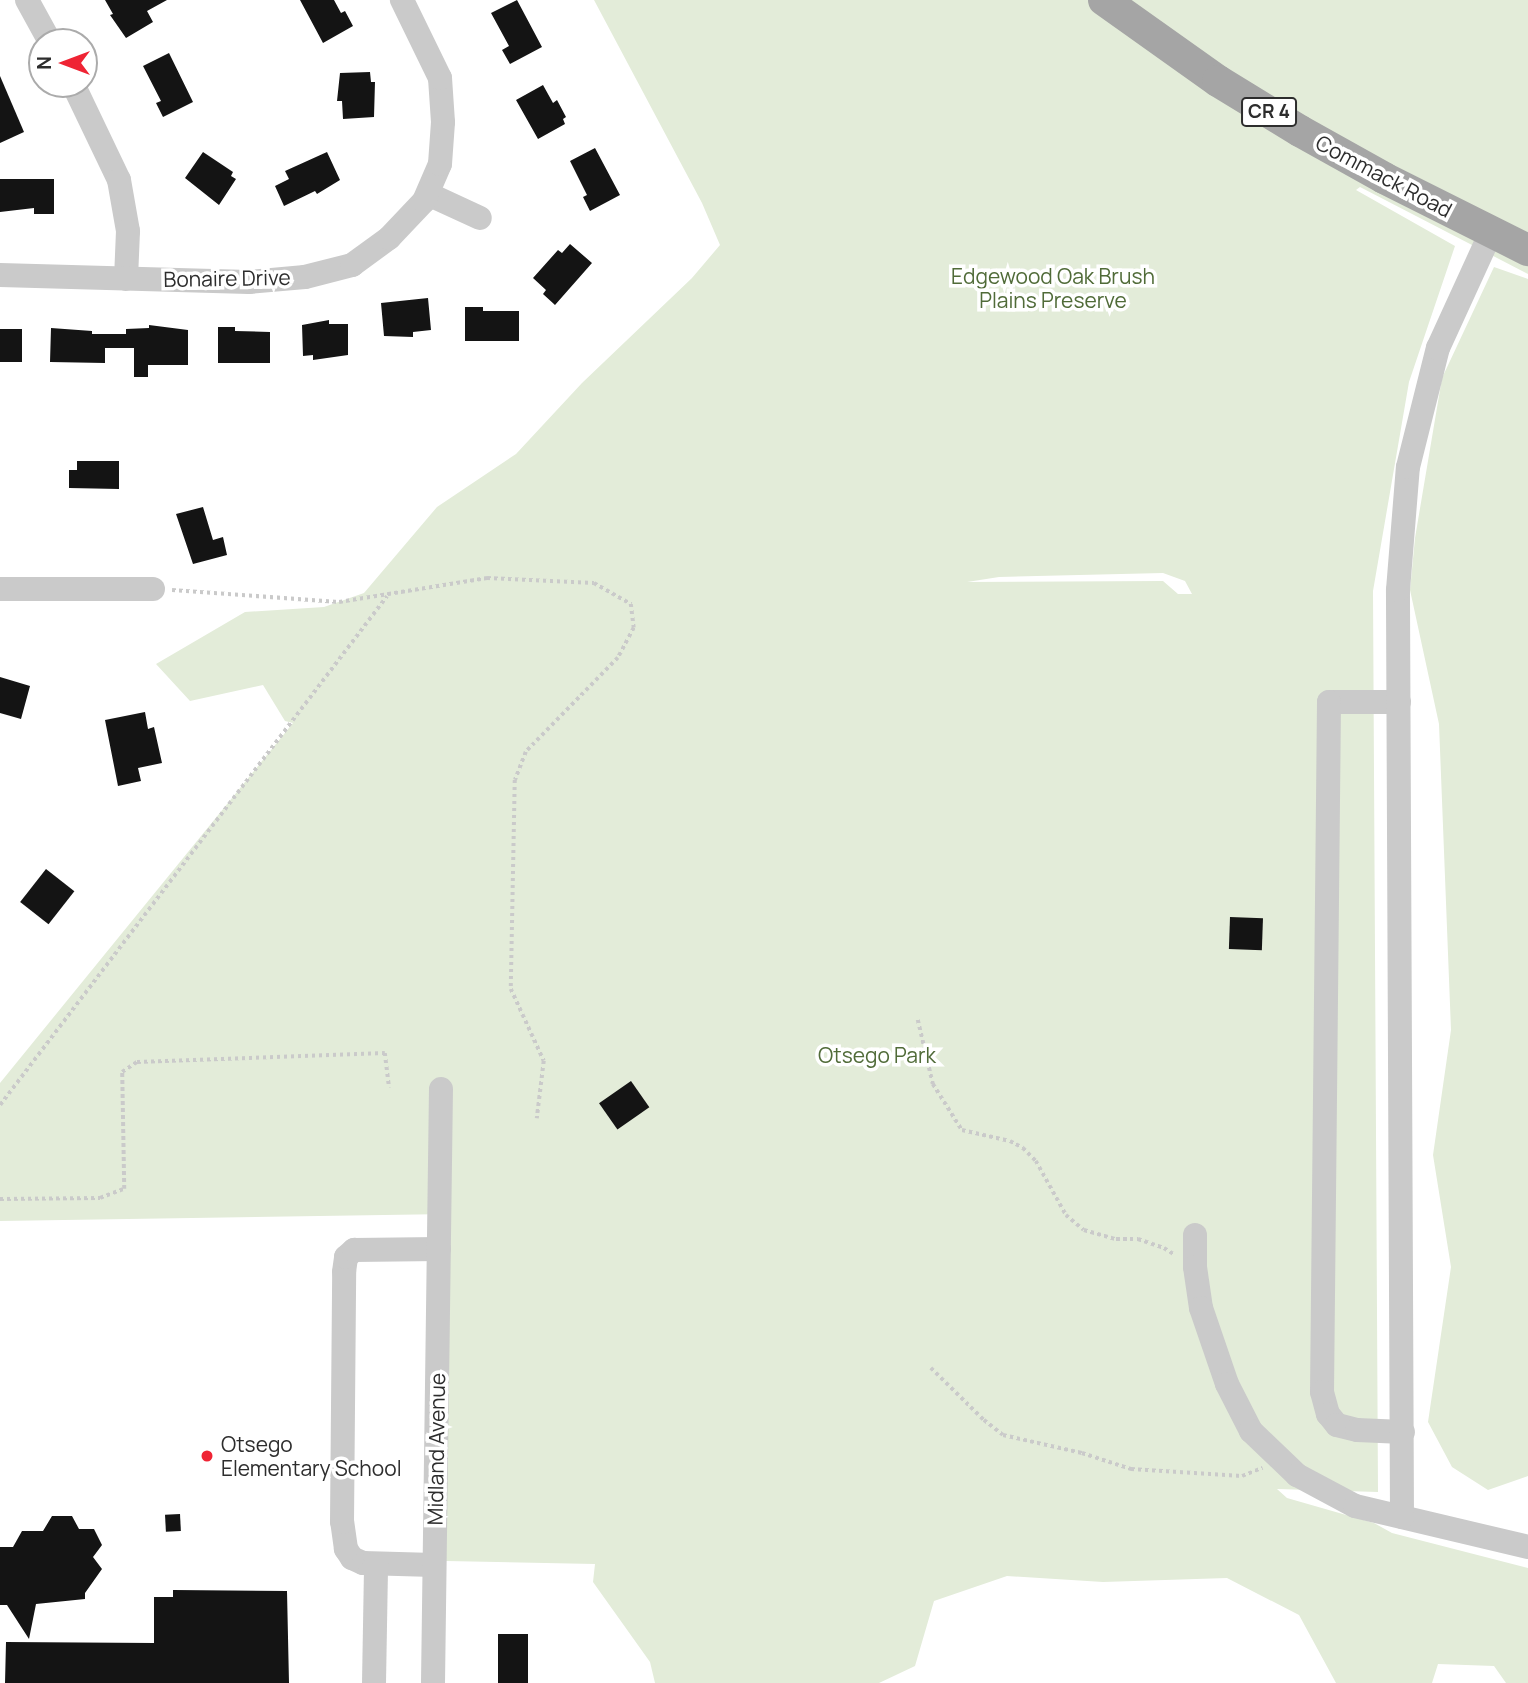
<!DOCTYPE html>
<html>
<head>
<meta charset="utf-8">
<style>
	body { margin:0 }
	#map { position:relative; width:1528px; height:1683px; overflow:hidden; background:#fff; font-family:Manrope,sans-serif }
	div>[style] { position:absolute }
	.green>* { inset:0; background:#e3ecd9 }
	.building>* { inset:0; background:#141414; transform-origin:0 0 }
	.path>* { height:3.5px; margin-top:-1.75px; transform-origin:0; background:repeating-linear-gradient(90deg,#cacaca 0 3.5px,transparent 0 7px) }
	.minor>* { height:24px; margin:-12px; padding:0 12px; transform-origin:12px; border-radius:12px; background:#cacaca }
	.major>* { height:32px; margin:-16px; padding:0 16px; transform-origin:16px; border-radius:16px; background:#a5a5a5 }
	.dots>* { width:19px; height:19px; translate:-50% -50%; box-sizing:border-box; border:4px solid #fff; border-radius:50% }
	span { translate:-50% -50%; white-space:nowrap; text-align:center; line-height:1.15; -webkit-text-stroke:7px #fff; paint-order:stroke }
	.shield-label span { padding:2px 5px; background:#fff; border:2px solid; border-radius:5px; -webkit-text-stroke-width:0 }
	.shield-label { font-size:19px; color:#2d2d2d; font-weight:700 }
	.street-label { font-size:21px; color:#2d2d2d }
	.park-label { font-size:21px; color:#506b38 }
	.poi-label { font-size:21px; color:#2d2d2d }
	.left { translate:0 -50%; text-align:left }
	.north { position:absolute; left:28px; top:28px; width:70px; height:70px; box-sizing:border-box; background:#fff; border:2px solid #ababab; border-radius:50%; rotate:270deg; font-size:19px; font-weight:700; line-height:28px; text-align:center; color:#2d2d2d }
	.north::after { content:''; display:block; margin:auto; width:24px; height:32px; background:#ef2434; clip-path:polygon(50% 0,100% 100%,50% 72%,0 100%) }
</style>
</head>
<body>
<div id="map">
	<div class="green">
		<i style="clip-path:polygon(evenodd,594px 0,1528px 0,1528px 274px,1360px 187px,1356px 190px,1455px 246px,1409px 382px,1373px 591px,1378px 1492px,1277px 1489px,1287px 1498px,1374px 1523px,1392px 1533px,1528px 1568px,1528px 1683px,1506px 1683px,1494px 1666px,1438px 1664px,1432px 1683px,1336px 1683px,1299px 1615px,1227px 1578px,1103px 1582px,1007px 1576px,934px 1601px,915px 1666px,879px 1683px,655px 1683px,650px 1662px,593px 1582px,595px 1564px,446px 1561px,449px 1214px,0 1221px,0 1083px,293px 723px,285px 721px,263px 685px,190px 701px,156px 664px,245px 612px,324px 607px,364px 593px,437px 507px,516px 454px,582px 383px,692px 278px,720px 245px,702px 203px,594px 0,1163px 573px,1185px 581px,1192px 594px,1178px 594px,1163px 581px,967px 582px,999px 577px,1163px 573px)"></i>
		<i style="clip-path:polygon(1494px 267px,1528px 279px,1528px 1476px,1488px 1490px,1452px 1467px,1428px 1422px,1451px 1267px,1433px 1155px,1451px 1030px,1439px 724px,1410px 590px,1415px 538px,1442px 378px)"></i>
	</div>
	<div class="building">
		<i style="clip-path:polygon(105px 0,167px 0,147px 11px,153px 22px,126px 38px,110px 15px,113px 14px)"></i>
		<i style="clip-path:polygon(300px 0,334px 0,341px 13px,345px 11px,353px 26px,323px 43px)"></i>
		<i style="clip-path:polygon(517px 0,542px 47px,510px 64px,502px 50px,509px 46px,491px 13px)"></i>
		<i style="clip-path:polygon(169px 53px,193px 102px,163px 117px,156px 103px,161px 101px,143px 66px)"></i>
		<i style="clip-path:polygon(370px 72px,371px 82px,375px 82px,374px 117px,343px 119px,342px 101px,337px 101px,340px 73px)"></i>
		<i style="clip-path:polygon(0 76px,24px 132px,0 143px)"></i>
		<i style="clip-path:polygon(543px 85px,553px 103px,557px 100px,566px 117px,563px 119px,565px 124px,538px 139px,516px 100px)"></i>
		<i style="clip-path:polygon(595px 148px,620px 195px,590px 211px,583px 197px,587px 195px,570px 161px)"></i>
		<i style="clip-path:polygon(203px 152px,233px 172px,231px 176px,236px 179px,219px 205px,185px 178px)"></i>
		<i style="clip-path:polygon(327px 152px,340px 180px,317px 194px,315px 191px,284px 206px,275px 186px,289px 179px,285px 171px)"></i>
		<i style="clip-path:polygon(0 179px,54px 179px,54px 214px,34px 214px,34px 208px,0 212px)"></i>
		<i style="clip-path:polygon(570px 244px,592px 263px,555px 305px,543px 294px,546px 290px,533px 278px,558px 250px,562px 253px)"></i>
		<i style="clip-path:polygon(428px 298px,431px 330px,413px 332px,413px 337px,384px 336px,381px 303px)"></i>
		<i style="clip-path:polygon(465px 307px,483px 307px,483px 311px,519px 311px,519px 341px,465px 341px)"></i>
		<i style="clip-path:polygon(329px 320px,329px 324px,348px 324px,348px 355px,313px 360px,313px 355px,303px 356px,302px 325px)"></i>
		<i style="clip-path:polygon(149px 325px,188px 330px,188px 365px,148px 365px,148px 377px,134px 377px,134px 348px,105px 348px,105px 363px,50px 362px,51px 328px,92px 331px,92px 334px,126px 334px,126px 329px,149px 328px)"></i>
		<i style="clip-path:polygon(218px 327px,235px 327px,235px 331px,270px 332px,270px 363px,218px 363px)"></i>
		<i style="left:0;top:329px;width:22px;height:33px"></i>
		<i style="clip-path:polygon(77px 461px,119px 461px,119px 489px,69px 488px,69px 470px,77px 470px)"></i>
		<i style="clip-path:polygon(203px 507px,213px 540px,223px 537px,227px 555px,193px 564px,176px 514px)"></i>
		<i style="clip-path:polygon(0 677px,30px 686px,21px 719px,0 713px)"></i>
		<i style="clip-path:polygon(145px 712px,148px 729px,154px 727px,162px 763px,138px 768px,141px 781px,118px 786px,105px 720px)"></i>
		<i style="left:46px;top:869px;width:36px;height:42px;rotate:38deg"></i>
		<i style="left:1230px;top:917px;width:33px;height:32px;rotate:2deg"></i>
		<i style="left:631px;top:1081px;width:32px;height:39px;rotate:55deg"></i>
		<i style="left:180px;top:1514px;width:17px;height:15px;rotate:87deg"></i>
		<i style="clip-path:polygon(52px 1516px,72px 1516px,79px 1529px,94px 1529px,102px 1545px,93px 1557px,102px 1569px,85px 1593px,85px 1599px,36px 1604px,29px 1639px,7px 1605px,0 1605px,0 1547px,13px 1547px,22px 1531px,43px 1531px)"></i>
		<i style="clip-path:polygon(173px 1590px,287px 1591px,289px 1683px,5px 1683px,6px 1642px,154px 1643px,154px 1597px,173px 1597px)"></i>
		<i style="left:498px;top:1634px;width:30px;height:49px"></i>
	</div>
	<div class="path">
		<i style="left:172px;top:590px;width:167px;rotate:4.1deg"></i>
		<i style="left:339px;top:602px;width:150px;rotate:-9.2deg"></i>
		<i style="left:487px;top:578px;width:107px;rotate:2.7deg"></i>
		<i style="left:594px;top:583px;width:43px;rotate:29.6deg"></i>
		<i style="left:631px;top:604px;width:24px;rotate:83deg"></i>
		<i style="left:634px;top:628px;width:34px;rotate:118deg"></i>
		<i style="left:618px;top:658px;width:132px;rotate:134.4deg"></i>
		<i style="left:526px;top:752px;width:30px;rotate:111deg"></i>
		<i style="left:515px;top:780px;width:209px;rotate:91.1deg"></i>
		<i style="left:511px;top:989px;width:79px;rotate:65.4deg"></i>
		<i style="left:544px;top:1061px;width:58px;rotate:96.9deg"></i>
		<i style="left:918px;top:1020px;width:66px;rotate:76.8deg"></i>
		<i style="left:933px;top:1084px;width:54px;rotate:57.8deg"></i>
		<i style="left:962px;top:1130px;width:49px;rotate:12.9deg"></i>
		<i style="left:1010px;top:1141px;width:15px;rotate:28deg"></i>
		<i style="left:1023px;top:1148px;width:18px;rotate:45deg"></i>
		<i style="left:1036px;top:1161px;width:62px;rotate:60.9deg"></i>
		<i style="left:1066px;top:1215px;width:23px;rotate:40deg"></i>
		<i style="left:1084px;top:1230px;width:33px;rotate:16deg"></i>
		<i style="left:1116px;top:1239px;width:22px"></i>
		<i style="left:1138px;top:1239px;width:28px;rotate:19deg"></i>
		<i style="left:1164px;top:1248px;width:13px;rotate:32deg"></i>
		<i style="left:0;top:1105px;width:639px;rotate:-52.75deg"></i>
		<i style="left:0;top:1199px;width:100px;rotate:-0.6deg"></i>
		<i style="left:100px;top:1198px;width:26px;rotate:-21deg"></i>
		<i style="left:124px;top:1189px;width:117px;rotate:-91deg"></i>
		<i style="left:122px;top:1072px;width:18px;rotate:-34deg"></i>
		<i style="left:137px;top:1062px;width:248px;rotate:-2.1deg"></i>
		<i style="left:385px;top:1053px;width:35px;rotate:83deg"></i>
		<i style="left:931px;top:1368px;width:74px;rotate:44.5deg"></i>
		<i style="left:984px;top:1420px;width:24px;rotate:38deg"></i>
		<i style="left:1003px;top:1435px;width:81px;rotate:12.8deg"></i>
		<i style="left:1082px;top:1453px;width:52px;rotate:18.1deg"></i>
		<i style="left:1131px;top:1469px;width:111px;rotate:3.6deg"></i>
		<i style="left:1242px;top:1476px;width:22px;rotate:-22deg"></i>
	</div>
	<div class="minor">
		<i style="left:27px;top:0;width:48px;rotate:61.3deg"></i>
		<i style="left:73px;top:84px;width:106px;rotate:64.4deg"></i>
		<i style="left:119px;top:180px;width:52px;rotate:80deg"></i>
		<i style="left:128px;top:231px;width:48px;rotate:92.4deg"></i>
		<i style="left:428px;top:194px;width:57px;rotate:24.8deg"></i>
		<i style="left:0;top:275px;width:249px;rotate:1.6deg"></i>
		<i style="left:249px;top:282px;width:56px;rotate:-5.1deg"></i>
		<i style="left:305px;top:277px;width:49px;rotate:-14.3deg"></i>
		<i style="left:352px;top:265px;width:46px;rotate:-36.1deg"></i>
		<i style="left:389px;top:238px;width:51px;rotate:-46.6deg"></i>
		<i style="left:424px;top:201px;width:40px;rotate:-66.6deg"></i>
		<i style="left:440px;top:164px;width:42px;rotate:-85.9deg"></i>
		<i style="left:443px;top:122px;width:44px;rotate:-93.9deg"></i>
		<i style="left:440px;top:78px;width:87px;rotate:-116deg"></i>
		<i style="left:0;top:589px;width:153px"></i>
		<i style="left:1399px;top:702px;width:70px;rotate:180deg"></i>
		<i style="left:1329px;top:702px;width:690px;rotate:90.58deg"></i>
		<i style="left:1322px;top:1392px;width:23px;rotate:75deg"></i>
		<i style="left:1328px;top:1414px;width:14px;rotate:51deg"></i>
		<i style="left:1337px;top:1425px;width:21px;rotate:14deg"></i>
		<i style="left:1357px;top:1430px;width:46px;rotate:2.5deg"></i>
		<i style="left:1195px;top:1235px;width:32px;rotate:90deg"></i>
		<i style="left:1195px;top:1267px;width:41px;rotate:81.7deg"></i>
		<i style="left:1201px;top:1308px;width:80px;rotate:71.1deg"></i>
		<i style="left:1227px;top:1384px;width:53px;rotate:62.9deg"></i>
		<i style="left:1251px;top:1431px;width:64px;rotate:43.7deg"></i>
		<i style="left:1297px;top:1475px;width:66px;rotate:28.1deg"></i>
		<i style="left:1355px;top:1506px;width:178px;rotate:13.3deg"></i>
		<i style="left:1402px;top:1517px;width:927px;rotate:-90.25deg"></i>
		<i style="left:1398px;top:590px;width:123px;rotate:-85.4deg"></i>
		<i style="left:1408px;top:467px;width:123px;rotate:-75.9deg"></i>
		<i style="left:1438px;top:348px;width:128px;rotate:-65.4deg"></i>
		<i style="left:434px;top:1565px;width:71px;rotate:-178.4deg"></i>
		<i style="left:363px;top:1563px;width:12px;rotate:-156deg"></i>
		<i style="left:352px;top:1558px;width:11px;rotate:-124deg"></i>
		<i style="left:346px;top:1549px;width:27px;rotate:-98deg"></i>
		<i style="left:342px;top:1522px;width:250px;rotate:-89.5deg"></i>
		<i style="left:344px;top:1272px;width:15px;rotate:-82deg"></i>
		<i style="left:346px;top:1257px;width:11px;rotate:-41deg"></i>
		<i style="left:354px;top:1250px;width:85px;rotate:-0.7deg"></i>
		<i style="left:374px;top:1683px;width:119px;rotate:-89deg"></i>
		<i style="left:433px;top:1683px;width:594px;rotate:-89.23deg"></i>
	</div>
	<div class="major">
		<i style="left:1104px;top:0;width:140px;rotate:35.4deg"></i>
		<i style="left:1218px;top:81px;width:96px;rotate:31.4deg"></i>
		<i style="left:1300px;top:131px;width:96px;rotate:29.2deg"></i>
		<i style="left:1384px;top:178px;width:161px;rotate:26.6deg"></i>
	</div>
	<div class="dots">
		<i style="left:207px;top:1456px;background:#ef2434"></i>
	</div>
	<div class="shield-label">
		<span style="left:1269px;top:112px">CR 4</span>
	</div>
	<div class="street-label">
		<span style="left:1384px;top:176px;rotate:28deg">Commack Road</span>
		<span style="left:227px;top:278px;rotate:-1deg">Bonaire Drive</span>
		<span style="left:436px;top:1449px;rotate:-89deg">Midland Avenue</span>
	</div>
	<div class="park-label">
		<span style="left:1053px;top:288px">Edgewood Oak Brush<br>Plains Preserve</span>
		<span style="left:877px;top:1055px">Otsego Park</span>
	</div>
	<div class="poi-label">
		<span class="left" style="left:221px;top:1456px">Otsego<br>Elementary School</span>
	</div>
	<div class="north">N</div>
</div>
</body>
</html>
